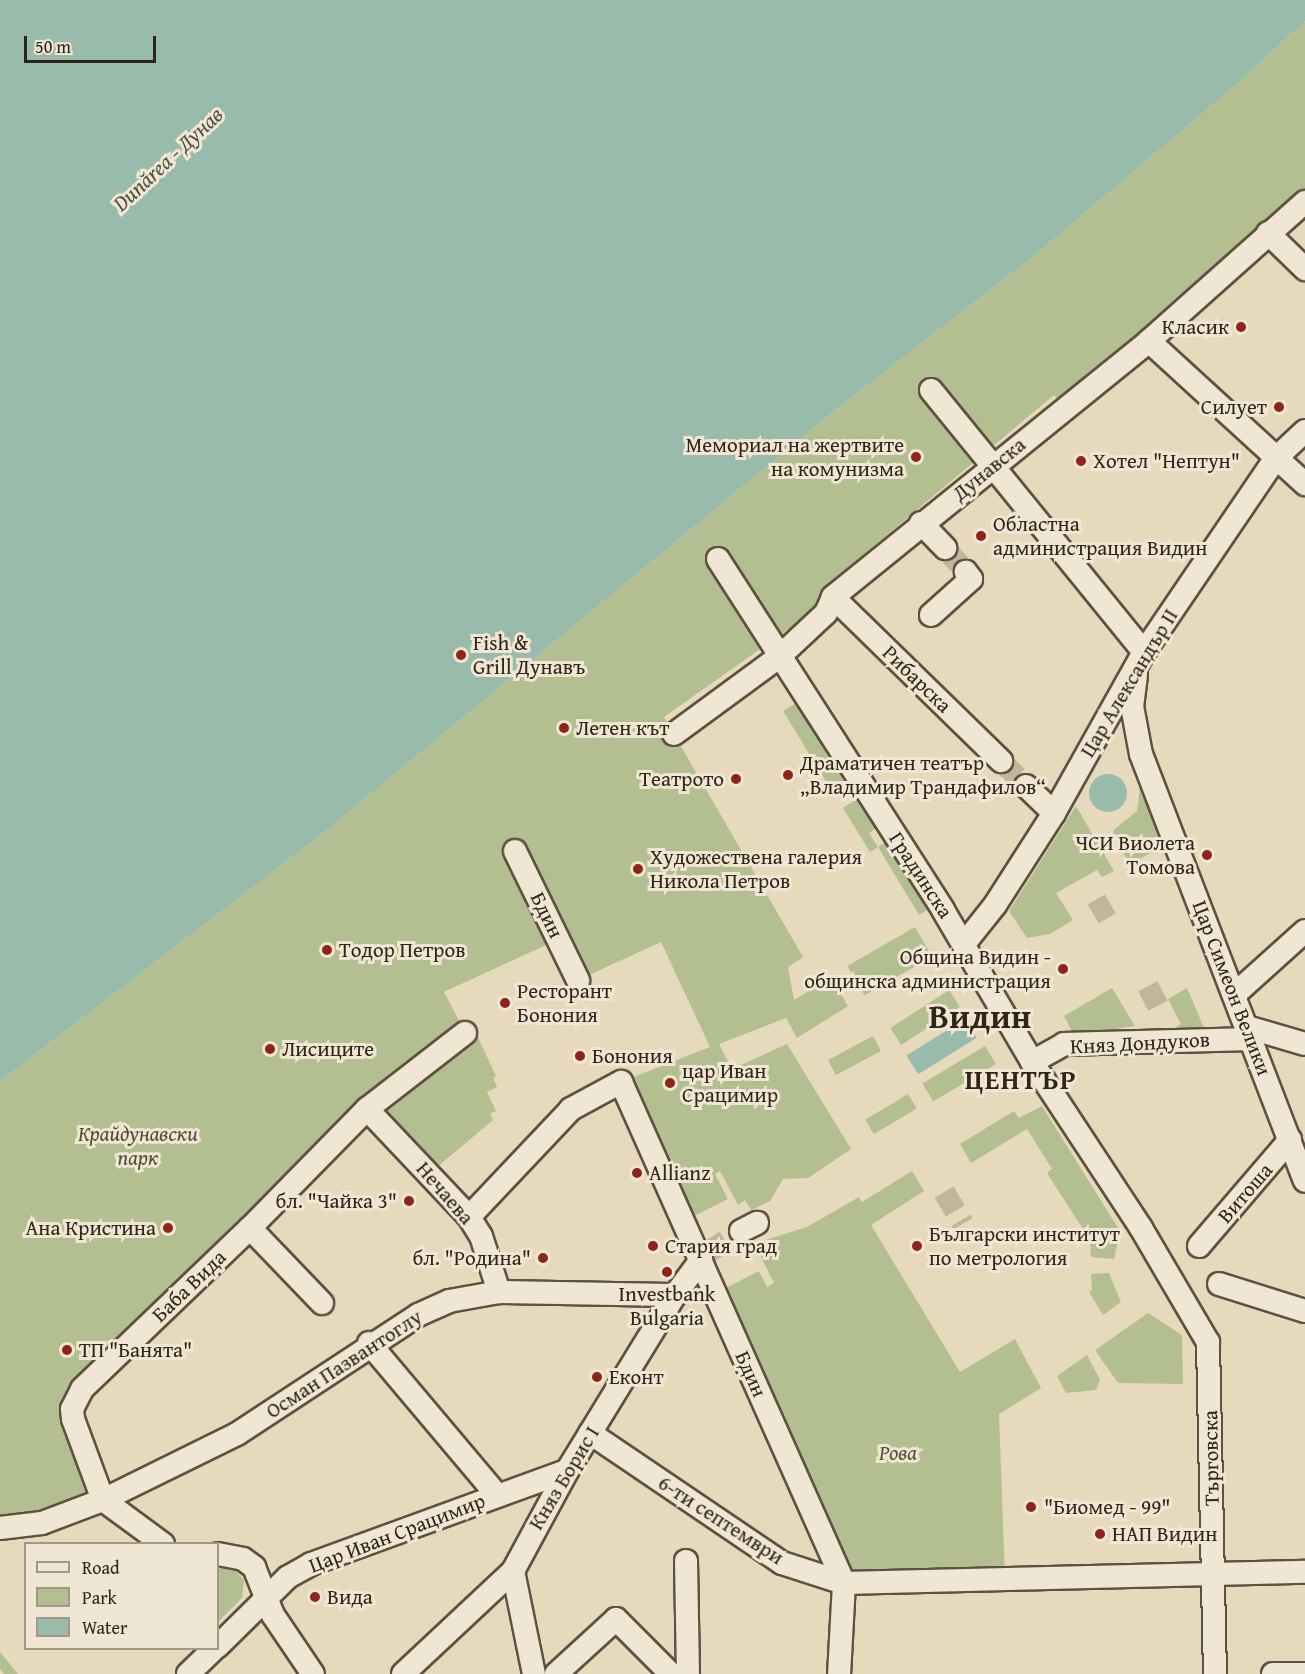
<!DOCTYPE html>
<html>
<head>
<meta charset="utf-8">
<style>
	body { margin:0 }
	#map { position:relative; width:1305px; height:1674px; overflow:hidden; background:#e7d9bb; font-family:"Gentium Book Plus",serif }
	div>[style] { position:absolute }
	.green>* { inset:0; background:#b4bf91; transform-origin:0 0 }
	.water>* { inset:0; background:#98bbab; transform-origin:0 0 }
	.round { border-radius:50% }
	.minor-tunnel>* { height:22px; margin-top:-11px; transform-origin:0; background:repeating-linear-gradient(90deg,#c3b59a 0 22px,transparent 0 33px) }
	.roads { filter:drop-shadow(2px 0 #5e5141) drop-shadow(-2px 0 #5e5141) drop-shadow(0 2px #5e5141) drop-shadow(0 -2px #5e5141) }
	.minor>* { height:22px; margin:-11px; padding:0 11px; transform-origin:11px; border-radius:11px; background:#efe6d3 }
	.dots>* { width:16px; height:16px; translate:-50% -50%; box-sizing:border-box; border:3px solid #efe6d3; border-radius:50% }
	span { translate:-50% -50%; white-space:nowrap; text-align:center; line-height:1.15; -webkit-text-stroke:6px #efe6d3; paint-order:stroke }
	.poi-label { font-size:21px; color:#312418 }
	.right { translate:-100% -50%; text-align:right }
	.left { translate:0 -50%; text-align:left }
	.street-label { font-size:21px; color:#312418 }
	.park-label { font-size:21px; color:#524b36; font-style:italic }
	.water-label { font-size:22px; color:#505144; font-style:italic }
	.district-label { font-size:27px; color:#312418; font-weight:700; letter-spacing:1.5px }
	.town-label { font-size:33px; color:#312418; font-weight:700 }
	.legend { position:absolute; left:24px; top:1542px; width:195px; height:108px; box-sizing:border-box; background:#efe6d3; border:2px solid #a39888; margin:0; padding:8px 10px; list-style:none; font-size:18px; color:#312418 }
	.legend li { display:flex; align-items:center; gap:12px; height:30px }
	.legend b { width:30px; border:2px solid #a39888 }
	.scale { position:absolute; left:24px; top:36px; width:132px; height:27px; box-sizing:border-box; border:3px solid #312418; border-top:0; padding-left:8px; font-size:18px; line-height:21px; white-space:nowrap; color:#312418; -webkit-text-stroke:4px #efe6d3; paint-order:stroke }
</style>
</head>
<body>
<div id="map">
	<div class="green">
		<i style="clip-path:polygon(1305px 21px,1305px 202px,1066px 408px,1054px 395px,821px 590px,818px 605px,794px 625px,664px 717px,803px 957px,788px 967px,794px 1000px,831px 978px,848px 1006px,797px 1038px,786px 1018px,719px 1044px,732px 1069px,787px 1044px,851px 1149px,808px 1178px,783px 1179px,770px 1201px,751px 1210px,745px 1200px,738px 1205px,720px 1171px,715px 1174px,728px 1199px,688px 1219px,621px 1082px,710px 1047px,661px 942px,578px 980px,559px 939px,444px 992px,465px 1032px,475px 1031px,496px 1076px,493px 1078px,497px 1087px,487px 1092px,496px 1111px,490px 1114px,493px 1120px,430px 1173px,367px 1109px,76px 1399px,103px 1500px,0 1528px,0 1081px,322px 834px,834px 411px,1041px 250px,1238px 83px)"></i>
		<i style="clip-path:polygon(801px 700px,854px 780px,833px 793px,783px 711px)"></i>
		<i style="clip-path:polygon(1140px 788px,1167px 844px,1130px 864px,1111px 832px,1137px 811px)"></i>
		<i style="clip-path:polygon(864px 794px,883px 823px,869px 833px,878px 847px,887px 841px,929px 909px,919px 915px,878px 847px,870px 852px,843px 808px)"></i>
		<i style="clip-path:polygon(1076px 806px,1114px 871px,1102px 877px,1097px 870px,1056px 893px,1073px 920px,1050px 934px,1027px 938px,1009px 911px)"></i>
		<i style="left:915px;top:927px;width:34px;height:78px;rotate:60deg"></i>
		<i style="clip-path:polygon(1112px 988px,1135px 1026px,1074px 1035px,1064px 1016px)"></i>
		<i style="clip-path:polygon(1187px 988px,1204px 1028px,1166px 1034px,1181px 1024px,1168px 999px)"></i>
		<i style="left:949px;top:990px;width:20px;height:70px;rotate:57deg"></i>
		<i style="left:873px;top:1036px;width:17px;height:51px;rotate:62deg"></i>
		<i style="left:985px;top:1046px;width:21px;height:73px;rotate:59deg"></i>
		<i style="left:908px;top:1094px;width:17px;height:50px;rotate:59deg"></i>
		<i style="clip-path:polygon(1042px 1106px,1120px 1231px,1114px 1259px,1091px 1257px,1090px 1240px,1047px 1173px,1052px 1169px,1027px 1129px,971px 1163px,960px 1144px,1014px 1111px,1019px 1118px)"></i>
		<i style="clip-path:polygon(912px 1171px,924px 1191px,871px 1225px,960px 1372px,1015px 1339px,1041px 1388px,999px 1414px,1005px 1578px,844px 1583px,724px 1289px,759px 1271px,767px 1287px,774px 1283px,758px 1251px,762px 1249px,759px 1242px,807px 1227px,859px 1197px,862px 1202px)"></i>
		<i style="clip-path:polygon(1109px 1273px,1121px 1302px,1103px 1315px,1089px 1292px,1092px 1290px,1091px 1274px)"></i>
		<i style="clip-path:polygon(1148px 1313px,1182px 1335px,1183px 1384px,1118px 1383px,1095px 1350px)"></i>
		<i style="clip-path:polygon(1087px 1355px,1100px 1380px,1096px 1390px,1066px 1393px,1057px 1376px)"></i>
		<i style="clip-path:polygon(218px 1563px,231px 1566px,244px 1580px,242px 1598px,218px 1622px)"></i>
		<i style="clip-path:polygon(0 1652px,18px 1674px,4px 1674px,0 1669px)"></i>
	</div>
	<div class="water">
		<i style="clip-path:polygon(0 0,1305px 0,1305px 21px,1238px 83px,1041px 250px,834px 411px,322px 834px,0 1081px)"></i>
		<i class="round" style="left:1089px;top:774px;width:38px;height:38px"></i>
		<i style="left:965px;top:1019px;width:22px;height:69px;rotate:58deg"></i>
	</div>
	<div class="minor-tunnel">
		<i style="left:945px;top:548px;width:32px;rotate:49deg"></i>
		<i style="left:1001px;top:761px;width:35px;rotate:45deg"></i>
		<i style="left:1093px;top:914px;width:20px;rotate:-30deg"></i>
		<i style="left:1143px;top:1001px;width:22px;rotate:-27deg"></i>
		<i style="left:944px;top:1192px;width:37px;rotate:59deg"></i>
		<i style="left:707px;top:1253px;width:40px;rotate:-32.9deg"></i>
	</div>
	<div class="roads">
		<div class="minor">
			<i style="left:1268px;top:233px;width:52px;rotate:44.2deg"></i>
			<i style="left:1149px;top:341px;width:212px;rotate:42.5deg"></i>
			<i style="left:931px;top:390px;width:338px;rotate:50.9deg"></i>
			<i style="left:921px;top:523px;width:35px;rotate:46deg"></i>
			<i style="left:718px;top:559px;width:417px;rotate:57.3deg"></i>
			<i style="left:943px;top:910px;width:176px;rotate:59.6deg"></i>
			<i style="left:1032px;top:1062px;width:199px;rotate:56.7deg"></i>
			<i style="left:1141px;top:1228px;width:132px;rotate:59.6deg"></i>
			<i style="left:1208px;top:1342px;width:332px;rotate:88.8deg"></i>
			<i style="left:833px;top:597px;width:235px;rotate:44.3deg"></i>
			<i style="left:931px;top:615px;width:54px;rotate:-42deg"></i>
			<i style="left:971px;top:579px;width:9px;rotate:-126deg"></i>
			<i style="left:1136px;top:675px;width:31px;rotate:97deg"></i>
			<i style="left:1132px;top:706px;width:49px;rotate:79.4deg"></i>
			<i style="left:1141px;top:754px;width:457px;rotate:69deg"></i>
			<i style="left:674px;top:734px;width:132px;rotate:-36.3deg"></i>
			<i style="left:780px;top:656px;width:63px;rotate:-43.1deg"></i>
			<i style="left:826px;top:613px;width:17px;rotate:-66deg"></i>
			<i style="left:833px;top:597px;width:407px;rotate:-39deg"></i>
			<i style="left:1149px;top:341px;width:209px;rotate:-41.7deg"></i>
			<i style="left:1026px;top:786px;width:39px;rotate:44deg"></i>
			<i style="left:515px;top:851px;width:144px;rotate:64deg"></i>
			<i style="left:964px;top:944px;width:50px;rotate:-51.5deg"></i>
			<i style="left:995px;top:905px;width:109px;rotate:-57.3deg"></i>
			<i style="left:1054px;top:813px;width:184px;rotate:-60.8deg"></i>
			<i style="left:1144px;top:652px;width:233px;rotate:-55.8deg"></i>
			<i style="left:1275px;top:459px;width:41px;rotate:-43deg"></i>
			<i style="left:1235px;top:994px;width:94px;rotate:-42deg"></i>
			<i style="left:1247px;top:1027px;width:60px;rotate:16.3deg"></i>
			<i style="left:1032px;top:1062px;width:37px;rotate:-29deg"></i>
			<i style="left:1064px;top:1044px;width:187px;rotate:-1.5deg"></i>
			<i style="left:367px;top:1109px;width:149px;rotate:46.6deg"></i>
			<i style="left:469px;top:1217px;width:22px;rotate:58deg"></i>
			<i style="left:481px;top:1236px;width:59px;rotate:72.2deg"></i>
			<i style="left:469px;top:1217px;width:149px;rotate:-46.6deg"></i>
			<i style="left:571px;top:1109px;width:57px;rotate:-28.4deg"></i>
			<i style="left:621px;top:1082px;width:548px;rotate:66.01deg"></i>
			<i style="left:844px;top:1583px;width:91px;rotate:93.1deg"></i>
			<i style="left:250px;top:1228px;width:104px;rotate:46.2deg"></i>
			<i style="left:741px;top:1231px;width:18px;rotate:-27deg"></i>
			<i style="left:1199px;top:1246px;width:140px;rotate:-49.4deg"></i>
			<i style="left:1219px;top:1284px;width:90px;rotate:17.4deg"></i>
			<i style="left:369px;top:1343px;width:199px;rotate:49.9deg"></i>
			<i style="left:590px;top:1433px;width:232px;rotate:34.1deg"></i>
			<i style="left:782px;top:1563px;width:65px;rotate:17.9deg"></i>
			<i style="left:844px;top:1583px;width:461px;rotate:-1.4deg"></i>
			<i style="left:0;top:1528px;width:42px;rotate:-6.8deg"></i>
			<i style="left:42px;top:1523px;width:65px;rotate:-20.7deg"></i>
			<i style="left:103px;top:1500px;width:86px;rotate:-110.3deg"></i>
			<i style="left:73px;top:1419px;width:10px;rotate:-96deg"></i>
			<i style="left:72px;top:1409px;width:22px;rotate:-63deg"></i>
			<i style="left:82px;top:1389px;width:233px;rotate:-43.8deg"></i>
			<i style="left:250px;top:1228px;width:167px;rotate:-45.5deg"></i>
			<i style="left:367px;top:1109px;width:124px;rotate:-37.8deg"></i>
			<i style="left:163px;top:1544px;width:74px;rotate:-143.7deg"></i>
			<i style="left:103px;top:1500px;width:149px;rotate:-26.2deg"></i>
			<i style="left:237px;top:1434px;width:217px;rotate:-33.3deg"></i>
			<i style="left:418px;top:1315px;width:34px;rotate:-24deg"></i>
			<i style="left:449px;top:1301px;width:51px;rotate:-10.2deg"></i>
			<i style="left:499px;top:1292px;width:176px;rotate:1deg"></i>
			<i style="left:218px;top:1554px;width:25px;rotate:11deg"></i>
			<i style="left:243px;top:1559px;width:14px;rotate:36deg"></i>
			<i style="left:254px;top:1567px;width:52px;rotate:68.4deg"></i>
			<i style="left:273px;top:1615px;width:71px;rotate:55.9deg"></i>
			<i style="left:686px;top:1561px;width:113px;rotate:89deg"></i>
			<i style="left:513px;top:1571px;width:105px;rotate:78.5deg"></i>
			<i style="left:218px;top:1646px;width:98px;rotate:-44.6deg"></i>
			<i style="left:288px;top:1577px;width:26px;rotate:-29deg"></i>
			<i style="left:311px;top:1564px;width:272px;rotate:-20deg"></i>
			<i style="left:188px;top:1674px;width:37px;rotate:-44deg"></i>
			<i style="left:403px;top:1674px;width:151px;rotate:-43.1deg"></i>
			<i style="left:513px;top:1571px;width:114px;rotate:-61.6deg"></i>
			<i style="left:567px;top:1471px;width:206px;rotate:-58.5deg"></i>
			<i style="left:675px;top:1295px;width:44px;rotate:-53.4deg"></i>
			<i style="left:556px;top:1674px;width:81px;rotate:-42.5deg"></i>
			<i style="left:616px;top:1619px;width:78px;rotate:45deg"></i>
			<i style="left:1273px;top:1674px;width:32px"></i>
		</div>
	</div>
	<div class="dots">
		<i style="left:1241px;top:327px;background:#8f2418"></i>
		<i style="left:1279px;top:407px;background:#8f2418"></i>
		<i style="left:916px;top:457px;background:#8f2418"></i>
		<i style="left:1081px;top:461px;background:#8f2418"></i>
		<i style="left:981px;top:536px;background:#8f2418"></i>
		<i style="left:461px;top:655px;background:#8f2418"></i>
		<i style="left:564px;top:728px;background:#8f2418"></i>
		<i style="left:788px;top:775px;background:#8f2418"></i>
		<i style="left:736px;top:779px;background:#8f2418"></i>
		<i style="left:1207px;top:855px;background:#8f2418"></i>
		<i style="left:638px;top:869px;background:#8f2418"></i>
		<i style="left:327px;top:950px;background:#8f2418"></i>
		<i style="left:1063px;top:969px;background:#8f2418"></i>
		<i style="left:505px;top:1003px;background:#8f2418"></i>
		<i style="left:270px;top:1049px;background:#8f2418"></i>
		<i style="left:580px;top:1056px;background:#8f2418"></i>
		<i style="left:670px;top:1083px;background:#8f2418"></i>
		<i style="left:637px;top:1173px;background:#8f2418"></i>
		<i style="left:409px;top:1201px;background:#8f2418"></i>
		<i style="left:168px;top:1228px;background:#8f2418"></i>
		<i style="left:653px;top:1246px;background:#8f2418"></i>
		<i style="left:917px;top:1246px;background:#8f2418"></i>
		<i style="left:543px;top:1258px;background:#8f2418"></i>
		<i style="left:667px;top:1272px;background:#8f2418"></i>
		<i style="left:67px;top:1350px;background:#8f2418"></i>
		<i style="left:597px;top:1377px;background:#8f2418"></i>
		<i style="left:1031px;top:1507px;background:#8f2418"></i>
		<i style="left:1100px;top:1534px;background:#8f2418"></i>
		<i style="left:315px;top:1597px;background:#8f2418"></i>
	</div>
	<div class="poi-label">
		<span class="right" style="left:1229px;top:327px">Класик</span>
		<span class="right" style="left:1267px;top:407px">Силует</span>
		<span class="right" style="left:904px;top:457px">Мемориал на жертвите<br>на комунизма</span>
		<span class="left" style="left:1093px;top:461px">Хотел "Нептун"</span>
		<span class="left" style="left:993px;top:536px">Областна<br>администрация Видин</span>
		<span class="left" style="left:473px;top:655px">Fish &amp;<br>Grill Дунавъ</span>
		<span class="left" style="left:576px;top:728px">Летен кът</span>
		<span class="left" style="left:800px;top:775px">Драматичен театър<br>„Владимир Трандафилов“</span>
		<span class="right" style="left:724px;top:779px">Театрото</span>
		<span class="right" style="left:1195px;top:855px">ЧСИ Виолета<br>Томова</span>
		<span class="left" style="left:650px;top:869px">Художествена галерия<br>Никола Петров</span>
		<span class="left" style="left:339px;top:950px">Тодор Петров</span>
		<span class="right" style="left:1051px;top:969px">Община Видин -<br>общинска администрация</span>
		<span class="left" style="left:517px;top:1003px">Ресторант<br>Бонония</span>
		<span class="left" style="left:282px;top:1049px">Лисиците</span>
		<span class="left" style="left:592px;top:1056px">Бонония</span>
		<span class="left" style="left:682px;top:1083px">цар Иван<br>Срацимир</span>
		<span class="left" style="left:649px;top:1173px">Allianz</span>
		<span class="right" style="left:397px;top:1201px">бл. "Чайка 3"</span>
		<span class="right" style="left:156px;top:1228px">Ана Кристина</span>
		<span class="left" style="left:929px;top:1246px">Български институт<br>по метрология</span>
		<span class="left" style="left:665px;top:1246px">Стария град</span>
		<span class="right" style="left:531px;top:1258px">бл. "Родина"</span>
		<span style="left:667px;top:1306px">Investbank<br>Bulgaria</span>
		<span class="left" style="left:79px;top:1350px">ТП "Банята"</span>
		<span class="left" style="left:609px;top:1377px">Еконт</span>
		<span class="left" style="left:1044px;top:1507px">"Биомед - 99"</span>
		<span class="left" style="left:1112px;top:1534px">НАП Видин</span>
		<span class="left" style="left:327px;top:1597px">Вида</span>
	</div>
	<div class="street-label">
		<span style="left:989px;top:469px;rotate:-39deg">Дунавска</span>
		<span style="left:917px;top:679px;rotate:44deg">Рибарска</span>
		<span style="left:1129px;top:683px;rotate:-59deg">Цар Александър II</span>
		<span style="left:921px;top:875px;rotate:57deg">Градинска</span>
		<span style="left:547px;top:915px;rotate:64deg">Бдин</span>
		<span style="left:1232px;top:988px;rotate:69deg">Цар Симеон Велики</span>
		<span style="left:1140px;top:1043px;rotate:-3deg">Княз Дондуков</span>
		<span style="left:445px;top:1193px;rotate:49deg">Нечаева</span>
		<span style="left:1245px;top:1193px;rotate:-49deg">Витоша</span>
		<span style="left:189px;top:1286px;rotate:-44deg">Баба Вида</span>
		<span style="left:344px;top:1364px;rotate:-33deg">Осман Пазвантоглу</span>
		<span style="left:751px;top:1374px;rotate:66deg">Бдин</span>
		<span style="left:1211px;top:1458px;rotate:-91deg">Търговска</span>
		<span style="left:564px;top:1478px;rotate:-59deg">Княз Борис I</span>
		<span style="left:721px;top:1520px;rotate:33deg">6-ти септември</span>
		<span style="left:397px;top:1533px;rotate:-21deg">Цар Иван Срацимир</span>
	</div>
	<div class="park-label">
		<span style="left:138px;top:1146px">Крайдунавски<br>парк</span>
		<span style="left:898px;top:1453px">Рова</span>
	</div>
	<div class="water-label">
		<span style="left:168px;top:159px;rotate:-43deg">Dunărea - Дунав</span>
	</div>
	<div class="district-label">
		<span style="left:1021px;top:1080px">ЦЕНТЪР</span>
	</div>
	<div class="town-label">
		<span style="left:980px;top:1017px">Видин</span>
	</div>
	<ul class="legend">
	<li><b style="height:8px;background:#efe6d3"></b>Road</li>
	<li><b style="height:16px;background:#b4bf91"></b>Park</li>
	<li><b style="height:16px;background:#98bbab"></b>Water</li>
	</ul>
	<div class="scale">50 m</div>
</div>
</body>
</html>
